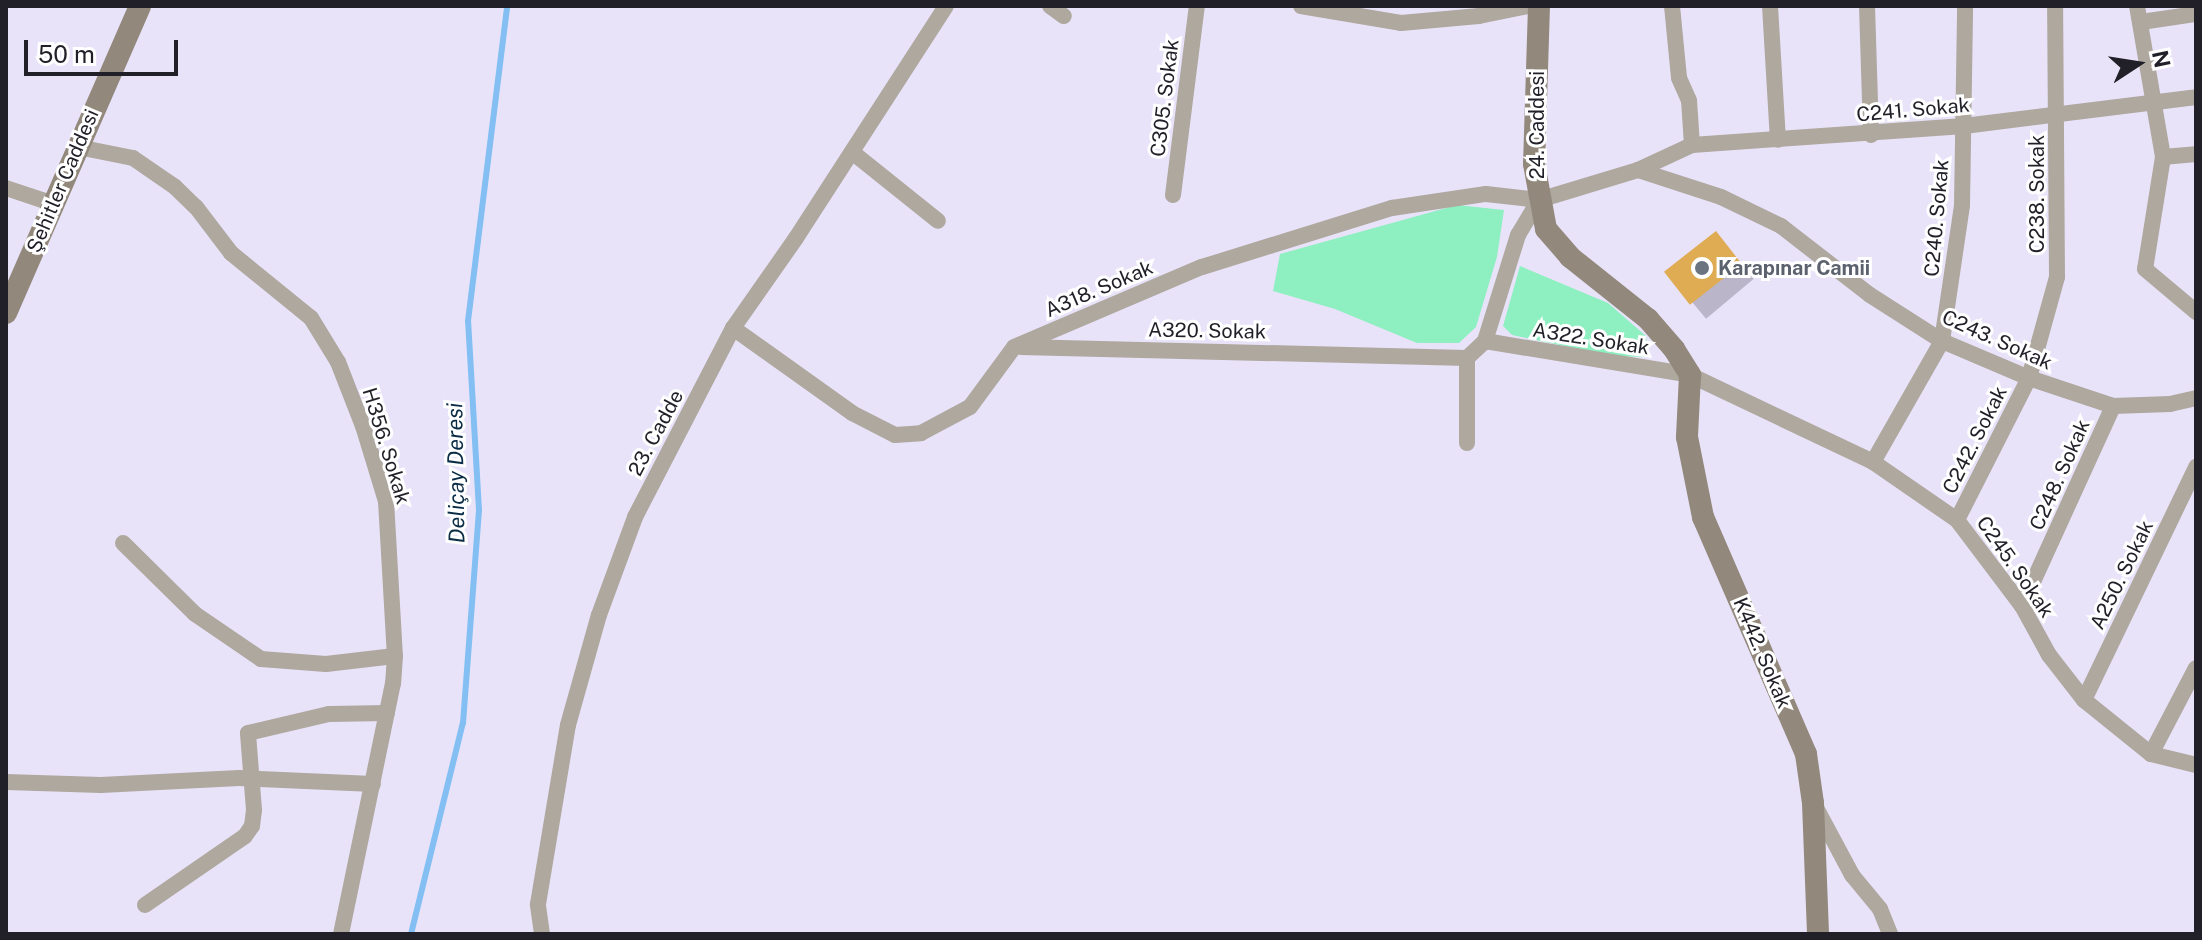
<!DOCTYPE html>
<html>
<head>
<meta charset="utf-8">
<style>
	body { margin:0 }
	#map { position:relative; width:2202px; height:940px; overflow:hidden; background:#e9e3fa; font-family:"Public Sans",sans-serif }
	div>[style] { position:absolute }
	.green>* { inset:0; background:#8eefc0 }
	.shadow>* { inset:0; background:#0003; transform-origin:0 0 }
	.stream>* { height:6px; margin:-3px; padding:0 3px; transform-origin:3px; border-radius:3px; background:#83bff3 }
	.building>* { inset:0; background:#dfab53; transform-origin:0 0 }
	.street>* { height:16px; margin:-8px; padding:0 8px; transform-origin:8px; border-radius:8px; background:#aea89f }
	.secondary>* { height:22px; margin:-11px; padding:0 11px; transform-origin:11px; border-radius:11px; background:#92897c }
	.dots>* { width:22px; height:22px; translate:-50% -50%; box-sizing:border-box; border:4px solid #fff; border-radius:50% }
	span { translate:-50% -50%; white-space:nowrap; text-align:center; line-height:1.15; -webkit-text-stroke:6px #fff; paint-order:stroke }
	.street-label { font-size:20px; color:#211f27 }
	.worship-label { font-size:20px; color:#5b616d; font-weight:700 }
	.left { translate:0 -50%; text-align:left }
	.water-label { font-size:22px; color:#0a2c45; font-style:italic }
	.frame { position:absolute; inset:0; border:8px solid #211f27; pointer-events:none }
	.north { position:absolute; left:2098px; top:24px; width:80px; height:80px; -webkit-text-stroke:6px #fff; paint-order:stroke; rotate:78deg; font-size:22px; font-weight:700; line-height:32px; text-align:center; color:#211f27 }
	.north::after { content:''; display:block; margin:auto; width:28px; height:36px; background:#211f27; clip-path:polygon(50% 0,100% 100%,50% 72%,0 100%) }
	.scale { position:absolute; left:24px; top:40px; width:154px; height:36px; box-sizing:border-box; border:4px solid #211f27; border-top:0; padding-left:10px; font-size:24px; line-height:28px; white-space:nowrap; color:#211f27; -webkit-text-stroke:6px #fff; paint-order:stroke }
</style>
</head>
<body>
<div id="map">
	<div class="green">
		<i style="clip-path:polygon(1457px 205px,1504px 210px,1497px 257px,1476px 327px,1459px 343px,1417px 343px,1335px 309px,1273px 291px,1280px 254px)"></i>
		<i style="clip-path:polygon(1520px 266px,1608px 303px,1646px 336px,1648px 357px,1612px 356px,1512px 335px,1503px 326px)"></i>
	</div>
	<div class="shadow">
		<i style="left:1715px;top:233px;width:60px;height:62px;rotate:50deg"></i>
	</div>
	<div class="stream">
		<i style="left:411px;top:934px;width:217px;rotate:-76.2deg"></i>
		<i style="left:463px;top:723px;width:214px;rotate:-85.7deg"></i>
		<i style="left:479px;top:510px;width:189px;rotate:-93.3deg"></i>
		<i style="left:468px;top:321px;width:317px;rotate:-82.9deg"></i>
	</div>
	<div class="building">
		<i style="left:1716px;top:231px;width:42px;height:66px;rotate:52deg"></i>
	</div>
	<div class="street">
		<i style="left:1050px;top:6px;width:17px;rotate:36deg"></i>
		<i style="left:1301px;top:6px;width:101px;rotate:9.6deg"></i>
		<i style="left:1401px;top:23px;width:78px;rotate:-5.1deg"></i>
		<i style="left:1479px;top:16px;width:50px;rotate:-11.5deg"></i>
		<i style="left:1672px;top:6px;width:72px;rotate:84.4deg"></i>
		<i style="left:1679px;top:78px;width:24px;rotate:66deg"></i>
		<i style="left:1689px;top:100px;width:45px;rotate:86.2deg"></i>
		<i style="left:1770px;top:6px;width:134px;rotate:86.6deg"></i>
		<i style="left:1867px;top:6px;width:129px;rotate:88.2deg"></i>
		<i style="left:2137px;top:6px;width:153px;rotate:80.2deg"></i>
		<i style="left:2163px;top:157px;width:113px;rotate:99.1deg"></i>
		<i style="left:2145px;top:269px;width:67px;rotate:40.1deg"></i>
		<i style="left:2141px;top:22px;width:56px;rotate:-8.3deg"></i>
		<i style="left:78px;top:147px;width:56px;rotate:11.3deg"></i>
		<i style="left:133px;top:158px;width:51px;rotate:34.6deg"></i>
		<i style="left:175px;top:187px;width:29px;rotate:44deg"></i>
		<i style="left:196px;top:207px;width:58px;rotate:52.7deg"></i>
		<i style="left:231px;top:253px;width:103px;rotate:39.1deg"></i>
		<i style="left:311px;top:318px;width:52px;rotate:58.5deg"></i>
		<i style="left:338px;top:362px;width:69px;rotate:68.7deg"></i>
		<i style="left:363px;top:426px;width:78px;rotate:73deg"></i>
		<i style="left:386px;top:501px;width:155px;rotate:86.7deg"></i>
		<i style="left:395px;top:656px;width:27px;rotate:94deg"></i>
		<i style="left:393px;top:683px;width:256px;rotate:101.7deg"></i>
		<i style="left:852px;top:152px;width:110px;rotate:38.7deg"></i>
		<i style="left:2163px;top:157px;width:33px;rotate:-5deg"></i>
		<i style="left:1638px;top:170px;width:60px;rotate:-24.8deg"></i>
		<i style="left:1692px;top:145px;width:273px;rotate:-4deg"></i>
		<i style="left:1964px;top:126px;width:234px;rotate:-7.1deg"></i>
		<i style="left:6px;top:188px;width:51px;rotate:18.4deg"></i>
		<i style="left:1173px;top:195px;width:191px;rotate:-82.8deg"></i>
		<i style="left:733px;top:328px;width:146px;rotate:35.5deg"></i>
		<i style="left:852px;top:413px;width:48px;rotate:27.1deg"></i>
		<i style="left:895px;top:435px;width:26px;rotate:-4deg"></i>
		<i style="left:921px;top:433px;width:55px;rotate:-28deg"></i>
		<i style="left:970px;top:407px;width:74px;rotate:-53.7deg"></i>
		<i style="left:1014px;top:347px;width:204px;rotate:-23.1deg"></i>
		<i style="left:1202px;top:267px;width:199px;rotate:-17.3deg"></i>
		<i style="left:1392px;top:208px;width:95px;rotate:-8.5deg"></i>
		<i style="left:1486px;top:194px;width:53px;rotate:6.5deg"></i>
		<i style="left:1539px;top:200px;width:103px;rotate:-16.9deg"></i>
		<i style="left:1638px;top:170px;width:87px;rotate:18deg"></i>
		<i style="left:1721px;top:197px;width:67px;rotate:25.8deg"></i>
		<i style="left:1781px;top:226px;width:113px;rotate:37.8deg"></i>
		<i style="left:1870px;top:295px;width:85px;rotate:32.6deg"></i>
		<i style="left:1942px;top:341px;width:95px;rotate:23deg"></i>
		<i style="left:2029px;top:378px;width:89px;rotate:18.4deg"></i>
		<i style="left:2113px;top:406px;width:57px;rotate:-2deg"></i>
		<i style="left:2170px;top:404px;width:27px;rotate:-13deg"></i>
		<i style="left:1485px;top:341px;width:208px;rotate:9.4deg"></i>
		<i style="left:1690px;top:375px;width:203px;rotate:25.4deg"></i>
		<i style="left:1873px;top:462px;width:102px;rotate:34.6deg"></i>
		<i style="left:1957px;top:520px;width:108px;rotate:52.9deg"></i>
		<i style="left:2022px;top:606px;width:56px;rotate:61.1deg"></i>
		<i style="left:2049px;top:655px;width:57px;rotate:52.1deg"></i>
		<i style="left:2084px;top:700px;width:86px;rotate:38.9deg"></i>
		<i style="left:2151px;top:754px;width:46px;rotate:13.7deg"></i>
		<i style="left:1021px;top:347px;width:446px;rotate:1.4deg"></i>
		<i style="left:1467px;top:443px;width:85px;rotate:-90deg"></i>
		<i style="left:1467px;top:358px;width:25px;rotate:-43deg"></i>
		<i style="left:1485px;top:341px;width:111px;rotate:-72.7deg"></i>
		<i style="left:1518px;top:235px;width:41px;rotate:-59deg"></i>
		<i style="left:1873px;top:462px;width:139px;rotate:-60.3deg"></i>
		<i style="left:1942px;top:341px;width:137px;rotate:-81.6deg"></i>
		<i style="left:1962px;top:205px;width:199px;rotate:-89.1deg"></i>
		<i style="left:1957px;top:520px;width:159px;rotate:-63.1deg"></i>
		<i style="left:2029px;top:378px;width:105px;rotate:-74.5deg"></i>
		<i style="left:2057px;top:277px;width:271px;rotate:-90.4deg"></i>
		<i style="left:123px;top:543px;width:101px;rotate:44.6deg"></i>
		<i style="left:195px;top:614px;width:80px;rotate:34.3deg"></i>
		<i style="left:261px;top:659px;width:65px;rotate:4.4deg"></i>
		<i style="left:326px;top:664px;width:69px;rotate:-6.6deg"></i>
		<i style="left:2022px;top:606px;width:220px;rotate:-65.5deg"></i>
		<i style="left:2084px;top:700px;width:259px;rotate:-64.3deg"></i>
		<i style="left:2151px;top:754px;width:97px;rotate:-62.4deg"></i>
		<i style="left:6px;top:782px;width:95px;rotate:1.8deg"></i>
		<i style="left:101px;top:785px;width:138px;rotate:-2.9deg"></i>
		<i style="left:239px;top:778px;width:134px;rotate:2.6deg"></i>
		<i style="left:1814px;top:804px;width:81px;rotate:61.8deg"></i>
		<i style="left:1852px;top:875px;width:44px;rotate:50.5deg"></i>
		<i style="left:1880px;top:909px;width:27px;rotate:68deg"></i>
		<i style="left:145px;top:905px;width:121px;rotate:-34.6deg"></i>
		<i style="left:245px;top:836px;width:12px;rotate:-55deg"></i>
		<i style="left:252px;top:826px;width:16px;rotate:-83deg"></i>
		<i style="left:254px;top:810px;width:77px;rotate:-94.5deg"></i>
		<i style="left:248px;top:733px;width:83px;rotate:-13.2deg"></i>
		<i style="left:329px;top:714px;width:58px;rotate:-1deg"></i>
		<i style="left:542px;top:934px;width:30px;rotate:-98deg"></i>
		<i style="left:538px;top:904px;width:181px;rotate:-80.5deg"></i>
		<i style="left:568px;top:725px;width:114px;rotate:-74.3deg"></i>
		<i style="left:599px;top:615px;width:104px;rotate:-69.8deg"></i>
		<i style="left:635px;top:517px;width:213px;rotate:-62.6deg"></i>
		<i style="left:733px;top:328px;width:110px;rotate:-55deg"></i>
		<i style="left:796px;top:238px;width:276px;rotate:-57.1deg"></i>
	</div>
	<div class="secondary">
		<i style="left:1539px;top:6px;width:158px;rotate:91.8deg"></i>
		<i style="left:1534px;top:164px;width:66px;rotate:79.5deg"></i>
		<i style="left:1546px;top:229px;width:37px;rotate:49deg"></i>
		<i style="left:1570px;top:257px;width:100px;rotate:38.5deg"></i>
		<i style="left:1648px;top:319px;width:40px;rotate:49deg"></i>
		<i style="left:1674px;top:349px;width:31px;rotate:58deg"></i>
		<i style="left:1690px;top:375px;width:62px;rotate:92.8deg"></i>
		<i style="left:1687px;top:437px;width:82px;rotate:78.7deg"></i>
		<i style="left:1703px;top:517px;width:258px;rotate:66.5deg"></i>
		<i style="left:1806px;top:754px;width:49px;rotate:81.9deg"></i>
		<i style="left:1813px;top:803px;width:131px;rotate:87.8deg"></i>
		<i style="left:6px;top:313px;width:335px;rotate:-66.4deg"></i>
	</div>
	<div class="dots">
		<i style="left:1702px;top:268px;background:#6b7280"></i>
	</div>
	<div class="street-label">
		<span style="left:1165px;top:98px;rotate:-83deg">C305. Sokak</span>
		<span style="left:1913px;top:110px;rotate:-5deg">C241. Sokak</span>
		<span style="left:1537px;top:125px;rotate:-90deg">24. Caddesi</span>
		<span style="left:63px;top:181px;rotate:-67deg">Şehitler Caddesi</span>
		<span style="left:2037px;top:194px;rotate:-90deg">C238. Sokak</span>
		<span style="left:1937px;top:218px;rotate:-85deg">C240. Sokak</span>
		<span style="left:1099px;top:289px;rotate:-23deg">A318. Sokak</span>
		<span style="left:1207px;top:331px;rotate:1deg">A320. Sokak</span>
		<span style="left:1591px;top:339px;rotate:9deg">A322. Sokak</span>
		<span style="left:1997px;top:340px;rotate:24deg">C243. Sokak</span>
		<span style="left:656px;top:433px;rotate:-62deg">23. Cadde</span>
		<span style="left:1975px;top:440px;rotate:-63deg">C242. Sokak</span>
		<span style="left:386px;top:446px;rotate:73deg">H356. Sokak</span>
		<span style="left:2060px;top:475px;rotate:-66deg">C248. Sokak</span>
		<span style="left:2015px;top:567px;rotate:55deg">C245. Sokak</span>
		<span style="left:2122px;top:575px;rotate:-64deg">A250. Sokak</span>
		<span style="left:1762px;top:653px;rotate:67deg">K442. Sokak</span>
	</div>
	<div class="worship-label">
		<span class="left" style="left:1718px;top:268px">Karapınar Camii</span>
	</div>
	<div class="water-label">
		<span style="left:456px;top:473px;rotate:-91deg">Deliçay Deresi</span>
	</div>
	<div class="frame"></div>
	<div class="north">N</div>
	<div class="scale">50 m</div>
</div>
</body>
</html>
